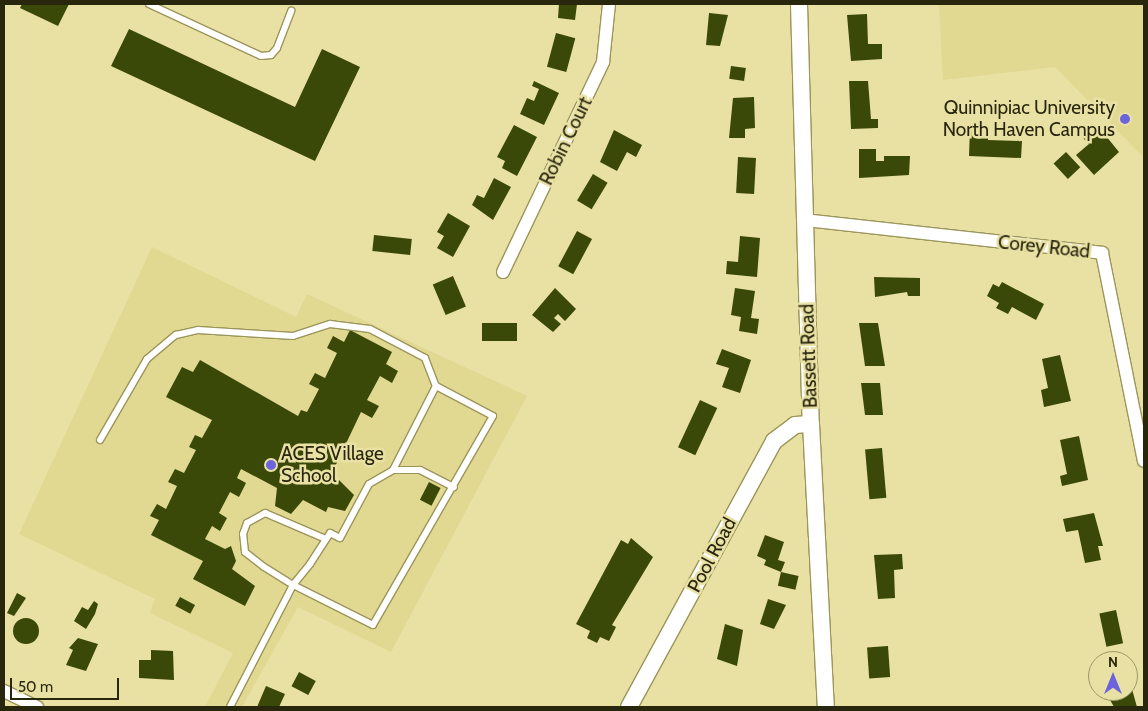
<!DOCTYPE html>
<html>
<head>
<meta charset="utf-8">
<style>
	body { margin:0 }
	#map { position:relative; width:1148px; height:711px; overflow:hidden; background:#e8e1a3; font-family:Cabin,sans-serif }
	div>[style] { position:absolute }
	.built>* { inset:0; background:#e1d892 }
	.building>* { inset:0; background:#3a4808; transform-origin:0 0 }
	.round { border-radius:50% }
	.roads { filter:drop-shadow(1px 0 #9c955a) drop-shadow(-1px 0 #9c955a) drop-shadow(0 1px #9c955a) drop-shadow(0 -1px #9c955a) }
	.service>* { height:6px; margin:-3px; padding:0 3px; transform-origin:3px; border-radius:3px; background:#fff }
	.minor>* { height:12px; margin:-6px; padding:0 6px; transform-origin:6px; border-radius:6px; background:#fff }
	.tertiary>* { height:16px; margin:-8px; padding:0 8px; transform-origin:8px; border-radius:8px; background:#fff }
	.dots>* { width:14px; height:14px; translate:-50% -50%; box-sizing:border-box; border:2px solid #e8e1a3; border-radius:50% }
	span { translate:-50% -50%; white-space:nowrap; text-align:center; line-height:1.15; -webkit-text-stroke:5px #e8e1a3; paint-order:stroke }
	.poi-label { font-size:19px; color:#29260e }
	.right { translate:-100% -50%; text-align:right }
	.left { translate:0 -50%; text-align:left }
	.street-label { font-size:19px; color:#29260e }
	.frame { position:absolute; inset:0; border:5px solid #29260e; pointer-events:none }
	.north { position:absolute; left:1088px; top:651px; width:50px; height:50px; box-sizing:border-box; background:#e8e1a3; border:1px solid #9c9667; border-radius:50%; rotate:0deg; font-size:14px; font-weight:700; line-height:20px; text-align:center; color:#29260e }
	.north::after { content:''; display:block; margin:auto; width:18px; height:22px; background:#6c63dd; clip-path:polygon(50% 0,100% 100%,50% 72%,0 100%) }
	.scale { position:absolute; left:10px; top:678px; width:109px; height:22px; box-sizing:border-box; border:2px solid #29260e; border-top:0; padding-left:6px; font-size:15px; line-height:18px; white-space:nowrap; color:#29260e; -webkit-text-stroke:4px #e8e1a3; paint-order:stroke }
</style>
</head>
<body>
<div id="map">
	<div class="built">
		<i style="clip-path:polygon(1144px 4px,1144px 158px,1055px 67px,943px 80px,939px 5px,943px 4px)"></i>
		<i style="clip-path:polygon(152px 247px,296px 317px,307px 294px,527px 396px,391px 652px,298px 607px,242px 707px,205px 707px,233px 653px,150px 613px,155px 599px,19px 534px)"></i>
	</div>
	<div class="building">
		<i style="clip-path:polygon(22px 4px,69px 4px,58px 26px,20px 8px)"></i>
		<i style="clip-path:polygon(559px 4px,577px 4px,575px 20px,558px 18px)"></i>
		<i style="clip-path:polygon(709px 13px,728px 15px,720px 46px,706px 45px)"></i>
		<i style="clip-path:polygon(867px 14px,868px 44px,882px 44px,882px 59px,851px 61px,847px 15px)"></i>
		<i style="clip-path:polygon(129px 29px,295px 107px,322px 49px,360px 67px,315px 161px,111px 66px)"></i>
		<i style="left:556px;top:33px;width:20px;height:35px;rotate:15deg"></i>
		<i style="left:731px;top:66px;width:15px;height:13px;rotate:8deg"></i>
		<i style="clip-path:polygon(534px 81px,559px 93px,544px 125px,520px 114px,527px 98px,534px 101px,539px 89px,532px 86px)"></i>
		<i style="clip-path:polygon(849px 81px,868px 81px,871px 119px,878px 119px,878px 128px,851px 129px)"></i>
		<i style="clip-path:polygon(754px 97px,755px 128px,745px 129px,745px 138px,729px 138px,733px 98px)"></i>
		<i style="clip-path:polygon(514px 125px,537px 137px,517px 176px,502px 168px,505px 161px,497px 157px)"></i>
		<i style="clip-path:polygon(1097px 125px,1119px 152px,1094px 175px,1076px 155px,1089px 144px,1083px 138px)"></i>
		<i style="clip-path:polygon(970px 128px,988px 129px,988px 140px,1022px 141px,1021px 158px,969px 156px)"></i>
		<i style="clip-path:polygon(614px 130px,642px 145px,636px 157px,627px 152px,617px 171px,600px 162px)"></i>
		<i style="clip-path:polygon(859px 149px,876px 149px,876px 161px,884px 161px,884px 156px,910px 156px,909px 175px,859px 178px)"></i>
		<i style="left:1066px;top:152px;width:21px;height:17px;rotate:47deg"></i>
		<i style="left:738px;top:157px;width:18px;height:36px;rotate:3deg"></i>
		<i style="left:593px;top:174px;width:17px;height:31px;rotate:31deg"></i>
		<i style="clip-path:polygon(494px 178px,511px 187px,493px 220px,472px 205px,477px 195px,484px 198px)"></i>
		<i style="clip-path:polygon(448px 213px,470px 226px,453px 257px,437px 248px,444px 236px,437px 232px)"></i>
		<i style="left:577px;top:231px;width:17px;height:40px;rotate:28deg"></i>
		<i style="left:374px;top:235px;width:38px;height:16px;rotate:6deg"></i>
		<i style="clip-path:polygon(740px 236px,760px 238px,757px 277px,726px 274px,727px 261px,738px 262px)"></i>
		<i style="left:453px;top:276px;width:33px;height:22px;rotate:67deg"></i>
		<i style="clip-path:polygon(874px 277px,920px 278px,920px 296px,908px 296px,907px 292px,875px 297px)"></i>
		<i style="clip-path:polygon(1002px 282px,1044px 304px,1036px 320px,1012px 307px,1008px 314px,996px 308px,999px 303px,987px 296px,993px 284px,999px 287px)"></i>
		<i style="clip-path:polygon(555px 288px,576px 309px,565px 321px,558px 314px,554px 318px,561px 324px,553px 332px,532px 315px)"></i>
		<i style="clip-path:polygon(735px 288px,755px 291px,751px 318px,759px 319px,757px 334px,739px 331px,741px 317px,731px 315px)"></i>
		<i style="left:482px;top:323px;width:35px;height:18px"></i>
		<i style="clip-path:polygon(859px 323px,878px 323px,885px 366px,865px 366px)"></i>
		<i style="clip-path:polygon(350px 330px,392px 352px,386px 364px,398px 371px,392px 383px,380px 376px,367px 400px,379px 406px,372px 418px,361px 412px,332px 473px,354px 495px,345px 511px,328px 507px,326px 512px,303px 500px,291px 514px,275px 506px,277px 488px,241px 469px,237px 478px,246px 483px,239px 497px,230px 492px,219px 513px,227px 518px,220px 531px,212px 526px,205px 539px,225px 549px,231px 546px,236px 561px,232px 569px,255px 586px,245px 606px,193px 579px,203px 561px,151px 535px,159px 520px,150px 516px,157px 504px,166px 509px,177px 486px,168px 482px,175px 469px,184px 473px,196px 450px,189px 447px,195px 435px,202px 438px,212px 420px,166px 397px,182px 367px,193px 372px,200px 360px,298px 416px,301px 410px,307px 412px,319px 389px,309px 384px,315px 373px,325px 378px,337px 353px,327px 348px,333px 336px,344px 342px)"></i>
		<i style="clip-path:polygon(722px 349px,751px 360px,740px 393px,722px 387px,729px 368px,716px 364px)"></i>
		<i style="clip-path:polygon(1060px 355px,1071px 401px,1044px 407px,1041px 390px,1048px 388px,1042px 359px)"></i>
		<i style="clip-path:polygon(861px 383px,880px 383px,883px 415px,865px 415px)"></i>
		<i style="left:700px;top:400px;width:19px;height:52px;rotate:25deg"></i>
		<i style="clip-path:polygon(1079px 436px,1088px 480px,1062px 486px,1060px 476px,1067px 474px,1060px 440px)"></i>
		<i style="left:882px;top:448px;width:50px;height:17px;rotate:85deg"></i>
		<i style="left:429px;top:482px;width:13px;height:20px;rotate:27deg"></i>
		<i style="clip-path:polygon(1094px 513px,1103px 546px,1098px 546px,1101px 560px,1085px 563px,1078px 530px,1066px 532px,1063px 519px)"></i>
		<i style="clip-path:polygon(765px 535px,784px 542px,778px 560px,785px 562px,781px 572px,764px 565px,766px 560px,757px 556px)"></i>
		<i style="clip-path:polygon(631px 538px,653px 557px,612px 625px,616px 627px,609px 641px,600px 637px,597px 643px,587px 638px,590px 631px,576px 624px,621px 540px,628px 544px)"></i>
		<i style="clip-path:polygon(902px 554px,903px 569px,894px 570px,895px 598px,878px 599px,874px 555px)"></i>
		<i style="left:781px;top:572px;width:18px;height:14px;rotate:13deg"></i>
		<i style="clip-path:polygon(17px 593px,26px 598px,14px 616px,7px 613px)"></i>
		<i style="left:180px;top:597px;width:17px;height:10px;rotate:28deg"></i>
		<i style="clip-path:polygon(768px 599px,786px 605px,774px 629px,760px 624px)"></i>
		<i style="clip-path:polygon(94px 601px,98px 604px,95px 614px,86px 629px,74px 621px,82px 607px,88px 610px)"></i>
		<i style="left:1116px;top:610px;width:34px;height:17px;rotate:78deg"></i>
		<i class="round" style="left:13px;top:618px;width:26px;height:26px"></i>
		<i style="clip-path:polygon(725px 624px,743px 630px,737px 666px,717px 659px)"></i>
		<i style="clip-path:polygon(78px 638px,98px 644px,86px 671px,66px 665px,73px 650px,69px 648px)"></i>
		<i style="left:888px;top:646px;width:31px;height:21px;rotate:86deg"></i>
		<i style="clip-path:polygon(151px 650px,173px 651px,174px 680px,139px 678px,139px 660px,151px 660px)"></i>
		<i style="left:299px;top:672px;width:19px;height:16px;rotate:28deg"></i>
		<i style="clip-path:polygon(1128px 675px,1137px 707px,1114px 707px,1105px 691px,1128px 691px)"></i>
		<i style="clip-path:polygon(266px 686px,285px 694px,279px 707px,257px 707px)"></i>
	</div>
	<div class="roads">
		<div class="service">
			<i style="left:149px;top:4px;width:123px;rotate:24.9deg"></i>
			<i style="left:261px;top:56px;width:10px;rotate:-6deg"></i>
			<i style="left:271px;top:55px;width:9px;rotate:-49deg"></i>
			<i style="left:277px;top:48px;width:40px;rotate:-69deg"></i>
			<i style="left:100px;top:440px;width:94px;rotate:-59.9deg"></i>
			<i style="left:147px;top:359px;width:38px;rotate:-40deg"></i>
			<i style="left:176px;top:335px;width:23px;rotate:-13deg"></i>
			<i style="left:198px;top:330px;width:95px;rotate:3.6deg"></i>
			<i style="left:293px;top:336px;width:39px;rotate:-18deg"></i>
			<i style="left:330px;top:324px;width:40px;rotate:7.1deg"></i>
			<i style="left:370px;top:329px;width:62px;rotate:27.8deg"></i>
			<i style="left:425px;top:358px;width:30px;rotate:69deg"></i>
			<i style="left:393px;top:470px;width:27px"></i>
			<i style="left:420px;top:470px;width:38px;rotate:27deg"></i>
			<i style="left:230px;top:707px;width:137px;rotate:-62.7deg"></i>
			<i style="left:293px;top:585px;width:27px;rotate:-51deg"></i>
			<i style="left:310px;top:564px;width:37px;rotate:-57deg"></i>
			<i style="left:330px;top:533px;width:11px;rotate:27deg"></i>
			<i style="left:340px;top:538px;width:61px;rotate:-61.8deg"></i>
			<i style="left:369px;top:484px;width:28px;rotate:-30deg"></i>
			<i style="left:393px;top:470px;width:94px;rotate:-62.9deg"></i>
			<i style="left:436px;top:386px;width:64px;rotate:27.8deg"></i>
			<i style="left:493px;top:416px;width:241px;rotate:119.9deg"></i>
			<i style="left:373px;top:625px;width:89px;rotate:-153.4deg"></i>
			<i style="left:293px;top:585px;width:34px;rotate:-148deg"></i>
			<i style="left:264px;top:567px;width:24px;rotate:-142deg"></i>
			<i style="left:245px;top:552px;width:18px;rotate:-96deg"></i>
			<i style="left:243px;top:534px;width:12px;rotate:-70deg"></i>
			<i style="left:247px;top:523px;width:21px;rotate:-29deg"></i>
			<i style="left:265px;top:513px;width:66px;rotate:23.1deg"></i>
		</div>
		<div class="minor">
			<i style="left:805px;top:220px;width:299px;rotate:6.3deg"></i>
			<i style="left:1102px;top:253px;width:212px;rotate:78.6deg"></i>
			<i style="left:503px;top:272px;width:233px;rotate:-64.5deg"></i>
			<i style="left:603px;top:62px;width:58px;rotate:-84.1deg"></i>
			<i style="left:4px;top:691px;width:37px;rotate:26deg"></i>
		</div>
		<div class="tertiary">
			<i style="left:799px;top:4px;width:420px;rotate:88.4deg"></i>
			<i style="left:811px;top:424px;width:283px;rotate:87deg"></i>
			<i style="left:629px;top:707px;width:303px;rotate:-61.4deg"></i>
			<i style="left:774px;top:441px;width:26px;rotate:-37deg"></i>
			<i style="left:795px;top:425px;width:16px;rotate:-4deg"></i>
		</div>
	</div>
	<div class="dots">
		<i style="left:1125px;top:119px;background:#6c63dd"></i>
		<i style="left:271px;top:465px;background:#6c63dd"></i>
	</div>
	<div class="poi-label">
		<span class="right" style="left:1115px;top:119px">Quinnipiac University<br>North Haven Campus</span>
		<span class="left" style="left:281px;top:465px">ACES Village<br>School</span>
	</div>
	<div class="street-label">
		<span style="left:566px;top:141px;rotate:-64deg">Robin Court</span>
		<span style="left:1044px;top:247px;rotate:6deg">Corey Road</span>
		<span style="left:809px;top:356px;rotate:-92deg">Bassett Road</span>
		<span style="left:712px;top:555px;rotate:-62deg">Pool Road</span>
	</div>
	<div class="frame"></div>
	<div class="north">N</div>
	<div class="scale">50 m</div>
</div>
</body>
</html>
